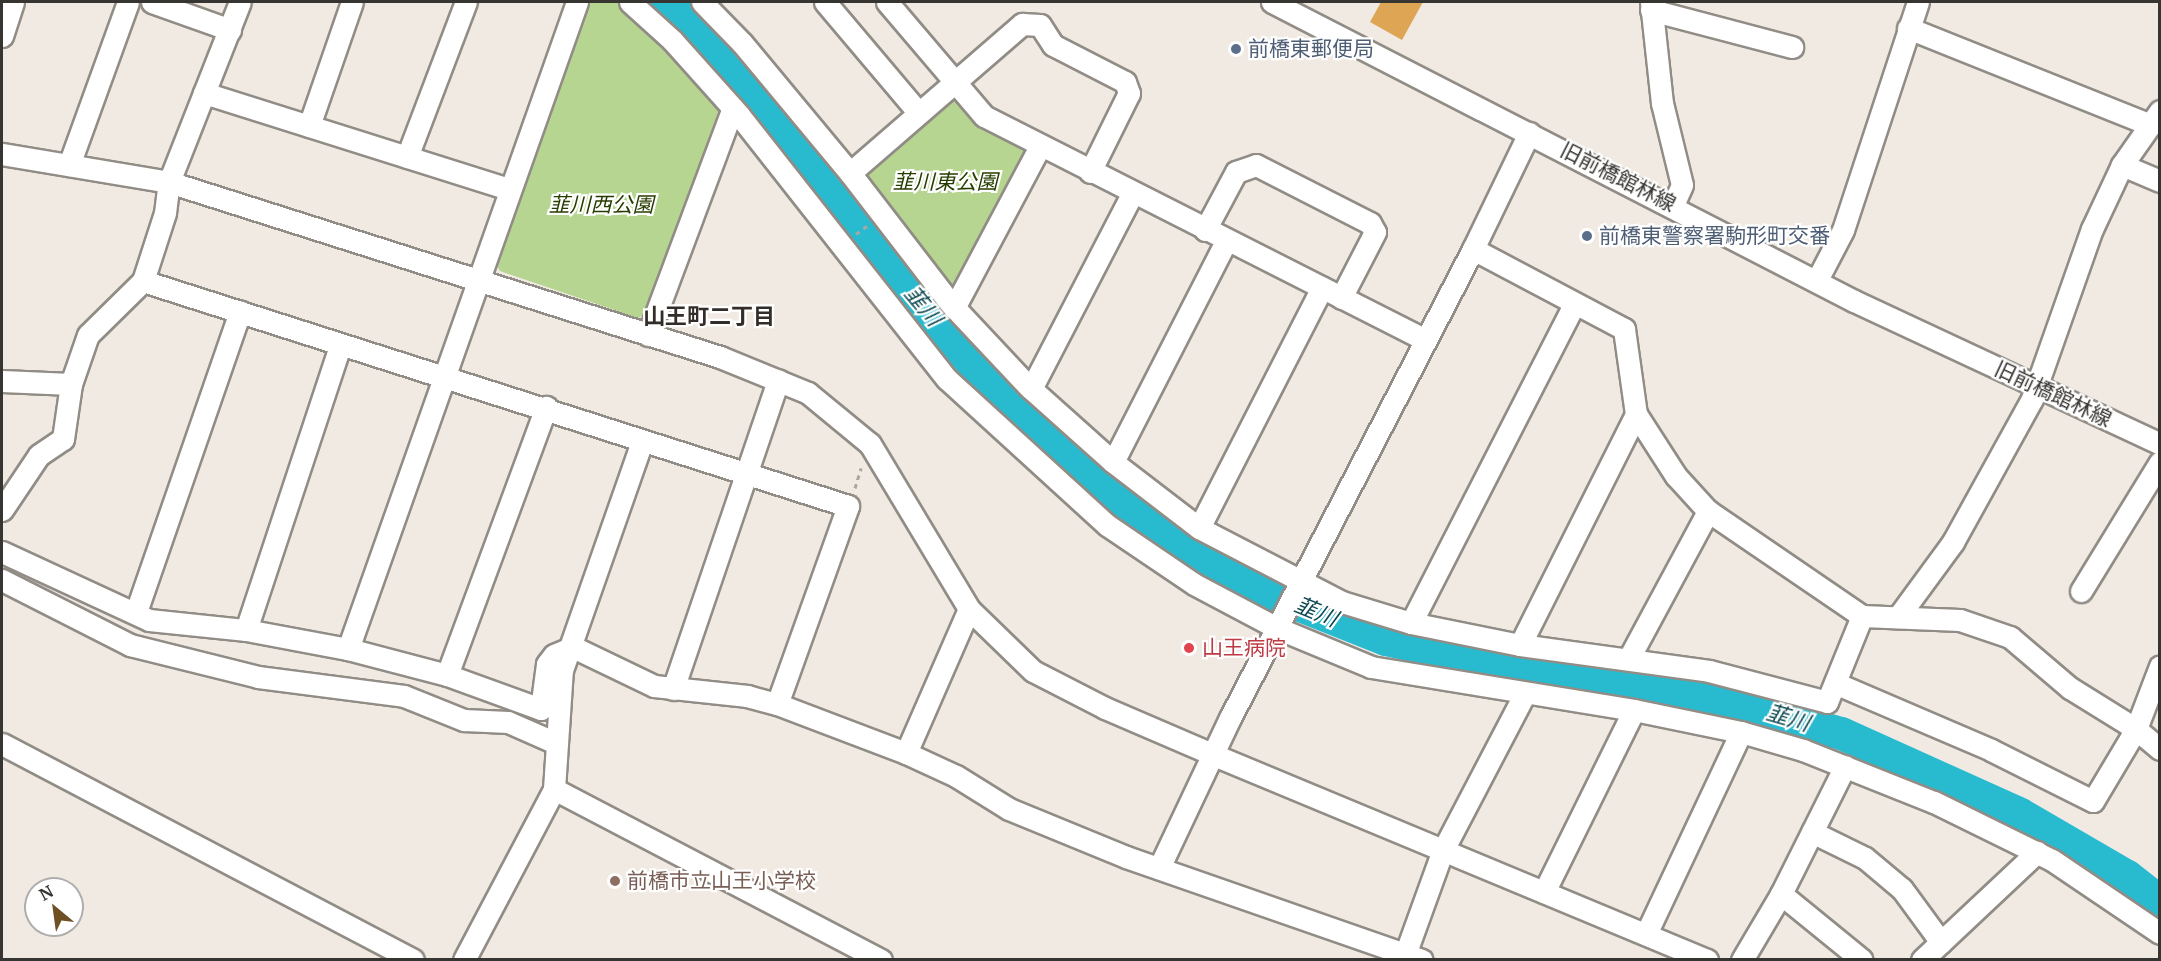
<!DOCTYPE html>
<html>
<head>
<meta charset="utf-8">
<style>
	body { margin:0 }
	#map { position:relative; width:2161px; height:961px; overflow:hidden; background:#f0eae3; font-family:Merriweather,"Noto Sans JP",serif }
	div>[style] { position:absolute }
	.green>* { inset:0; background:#b6d590 }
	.river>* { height:33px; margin:-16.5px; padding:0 16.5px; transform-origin:16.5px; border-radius:16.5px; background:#28bbd0 }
	.building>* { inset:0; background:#dea555 }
	.path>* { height:3px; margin-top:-1.5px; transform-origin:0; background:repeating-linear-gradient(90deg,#aaa6a0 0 4.5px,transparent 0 9px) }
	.roads { filter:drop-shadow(2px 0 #918c85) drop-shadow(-2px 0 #918c85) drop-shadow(0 2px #918c85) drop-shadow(0 -2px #918c85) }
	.minor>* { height:21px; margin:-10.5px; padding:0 10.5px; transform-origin:10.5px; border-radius:10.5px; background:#fff }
	.dots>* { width:16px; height:16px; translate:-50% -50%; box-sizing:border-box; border:3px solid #fff; border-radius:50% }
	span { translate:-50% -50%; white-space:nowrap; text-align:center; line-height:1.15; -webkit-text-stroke:4.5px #fff; paint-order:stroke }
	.service-label { font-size:21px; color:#4e5e75 }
	.left { translate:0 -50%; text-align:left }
	.street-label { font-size:21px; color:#373532 }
	.park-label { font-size:21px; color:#273d00; font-style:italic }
	.health-label { font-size:21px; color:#be3a42 }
	.education-label { font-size:21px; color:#785e54 }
	.water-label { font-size:22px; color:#0d4952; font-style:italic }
	.neighbourhood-label { font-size:22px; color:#322d28; font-weight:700 }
	.frame { position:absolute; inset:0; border:3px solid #373532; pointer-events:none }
	.north { position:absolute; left:24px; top:877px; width:60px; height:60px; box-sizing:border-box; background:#fff; border:2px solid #afaead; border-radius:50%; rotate:331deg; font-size:16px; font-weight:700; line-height:24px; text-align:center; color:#373532 }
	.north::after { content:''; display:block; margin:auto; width:21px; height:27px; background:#6e5024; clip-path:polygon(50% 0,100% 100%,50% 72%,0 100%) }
</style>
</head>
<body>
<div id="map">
	<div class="green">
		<i style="clip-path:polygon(588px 2px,617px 2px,717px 101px,719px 109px,651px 311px,638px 318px,500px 271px,494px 261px)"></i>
		<i style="clip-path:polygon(951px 96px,1024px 145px,1028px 156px,959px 286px,947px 286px,865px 180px,866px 168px)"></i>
	</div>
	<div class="river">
		<i style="left:667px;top:2px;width:95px;rotate:46.3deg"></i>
		<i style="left:733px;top:71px;width:229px;rotate:51.4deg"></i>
		<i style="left:876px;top:250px;width:184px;rotate:49.6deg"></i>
		<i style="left:995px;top:390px;width:144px;rotate:42.5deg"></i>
		<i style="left:1101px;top:487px;width:80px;rotate:38.4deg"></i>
		<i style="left:1164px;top:537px;width:45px;rotate:32.3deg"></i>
		<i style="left:1202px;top:561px;width:61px;rotate:26.1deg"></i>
		<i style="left:1257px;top:588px;width:138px;rotate:21.7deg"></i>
		<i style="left:1385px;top:639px;width:127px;rotate:12.3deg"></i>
		<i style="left:1509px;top:666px;width:120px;rotate:7.7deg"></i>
		<i style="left:1628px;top:682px;width:108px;rotate:11.2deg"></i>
		<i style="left:1734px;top:703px;width:111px;rotate:15.7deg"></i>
		<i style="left:1841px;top:733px;width:196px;rotate:24.3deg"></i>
		<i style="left:2020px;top:814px;width:124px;rotate:30.1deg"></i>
		<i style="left:2127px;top:876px;width:42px;rotate:38.2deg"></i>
	</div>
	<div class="building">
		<i style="clip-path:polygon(1381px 2px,1423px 2px,1402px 40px,1370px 22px)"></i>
	</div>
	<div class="path">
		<i style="left:856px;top:234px;width:15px;rotate:-37deg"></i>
		<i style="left:855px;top:488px;width:21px;rotate:-73deg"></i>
	</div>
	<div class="roads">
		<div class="minor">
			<i style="left:152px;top:2px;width:83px;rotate:19.7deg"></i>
			<i style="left:630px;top:2px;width:57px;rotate:42.1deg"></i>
			<i style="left:672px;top:40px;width:101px;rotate:48.2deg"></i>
			<i style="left:739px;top:115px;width:336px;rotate:51.8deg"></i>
			<i style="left:947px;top:379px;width:217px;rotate:42.4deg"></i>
			<i style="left:1107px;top:525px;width:105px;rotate:34.1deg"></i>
			<i style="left:1194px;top:584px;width:94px;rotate:27.9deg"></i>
			<i style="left:1277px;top:628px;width:102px;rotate:22.5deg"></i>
			<i style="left:1371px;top:667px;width:266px;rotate:9.3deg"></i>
			<i style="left:1634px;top:710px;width:109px;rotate:11.6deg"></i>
			<i style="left:1741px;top:732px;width:65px;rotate:16.2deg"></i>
			<i style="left:1803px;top:750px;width:141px;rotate:21.7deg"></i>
			<i style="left:1934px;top:802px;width:131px;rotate:26.2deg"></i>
			<i style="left:2052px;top:860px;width:130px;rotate:34.1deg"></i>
			<i style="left:702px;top:2px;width:57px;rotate:45.7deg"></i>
			<i style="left:742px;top:43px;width:169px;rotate:50.3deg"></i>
			<i style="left:850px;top:173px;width:165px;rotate:52.4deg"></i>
			<i style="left:951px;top:304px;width:112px;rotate:46.8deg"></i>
			<i style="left:1028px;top:386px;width:114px;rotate:41.8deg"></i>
			<i style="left:1113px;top:462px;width:108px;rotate:37.5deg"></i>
			<i style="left:1199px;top:528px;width:161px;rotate:27.4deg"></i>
			<i style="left:1342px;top:602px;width:72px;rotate:16.9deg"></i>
			<i style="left:1411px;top:623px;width:111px;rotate:11.4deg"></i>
			<i style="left:1520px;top:645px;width:191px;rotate:7.8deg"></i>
			<i style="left:1709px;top:671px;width:122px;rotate:14.7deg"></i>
			<i style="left:1827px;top:702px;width:93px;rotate:-67.9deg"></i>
			<i style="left:825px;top:2px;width:144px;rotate:49.8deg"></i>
			<i style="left:887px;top:2px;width:150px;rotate:49.6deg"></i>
			<i style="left:984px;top:116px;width:495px;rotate:26.9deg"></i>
			<i style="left:1272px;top:2px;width:654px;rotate:27.19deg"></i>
			<i style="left:1854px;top:301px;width:338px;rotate:25deg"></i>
			<i style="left:1651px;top:2px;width:102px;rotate:83.8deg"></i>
			<i style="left:1662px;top:103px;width:84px;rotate:76.3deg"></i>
			<i style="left:1682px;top:185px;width:22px;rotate:114deg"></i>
			<i style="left:1651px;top:10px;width:146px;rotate:14.7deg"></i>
			<i style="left:1908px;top:28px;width:261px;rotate:21.8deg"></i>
			<i style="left:2px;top:36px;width:36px;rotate:-72deg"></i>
			<i style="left:204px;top:93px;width:319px;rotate:17.5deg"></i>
			<i style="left:309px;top:126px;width:131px;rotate:-70.9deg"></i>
			<i style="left:2px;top:154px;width:169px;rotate:9.5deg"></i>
			<i style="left:169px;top:182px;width:578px;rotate:17.62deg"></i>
			<i style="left:720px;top:357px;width:95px;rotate:22.2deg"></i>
			<i style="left:808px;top:393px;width:80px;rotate:39.4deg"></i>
			<i style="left:870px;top:444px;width:192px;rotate:59deg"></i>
			<i style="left:969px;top:609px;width:89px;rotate:44.1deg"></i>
			<i style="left:1033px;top:671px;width:81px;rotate:27.2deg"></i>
			<i style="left:1105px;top:708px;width:119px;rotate:23.3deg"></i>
			<i style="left:1214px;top:755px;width:534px;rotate:22.58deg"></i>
			<i style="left:407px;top:157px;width:166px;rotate:-69.2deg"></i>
			<i style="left:69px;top:165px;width:173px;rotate:-70.1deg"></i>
			<i style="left:2122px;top:165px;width:41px;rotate:22.8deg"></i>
			<i style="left:850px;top:173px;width:228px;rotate:-40.9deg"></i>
			<i style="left:1022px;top:24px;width:18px;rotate:3deg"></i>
			<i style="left:1040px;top:25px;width:24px;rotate:57deg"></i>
			<i style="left:1053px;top:45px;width:81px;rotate:27.2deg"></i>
			<i style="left:1125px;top:82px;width:12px;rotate:70deg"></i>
			<i style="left:1129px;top:93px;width:88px;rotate:116.3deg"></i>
			<i style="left:1205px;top:230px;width:66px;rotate:-61.9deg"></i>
			<i style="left:1236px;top:172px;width:21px;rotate:-19deg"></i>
			<i style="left:1256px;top:165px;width:128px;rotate:27deg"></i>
			<i style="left:1370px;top:223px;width:10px;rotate:61deg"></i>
			<i style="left:1375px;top:232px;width:74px;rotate:117.3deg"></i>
			<i style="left:1473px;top:249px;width:171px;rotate:27.9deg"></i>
			<i style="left:1624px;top:329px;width:86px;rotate:82deg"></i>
			<i style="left:1636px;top:414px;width:74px;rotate:57.2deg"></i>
			<i style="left:1676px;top:476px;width:47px;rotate:47.6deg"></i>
			<i style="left:1708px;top:511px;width:186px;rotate:34.3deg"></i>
			<i style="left:1862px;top:616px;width:98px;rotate:2.3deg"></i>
			<i style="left:1960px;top:620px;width:53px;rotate:18.8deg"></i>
			<i style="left:2010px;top:637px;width:79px;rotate:40.4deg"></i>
			<i style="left:2070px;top:688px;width:78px;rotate:31.8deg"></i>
			<i style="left:2136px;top:729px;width:31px;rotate:40deg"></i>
			<i style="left:1817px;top:280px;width:56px;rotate:-62.5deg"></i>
			<i style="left:1843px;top:230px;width:240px;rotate:-71.8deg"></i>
			<i style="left:143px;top:281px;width:740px;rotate:17.7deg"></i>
			<i style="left:848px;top:506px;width:210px;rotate:109.7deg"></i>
			<i style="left:954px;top:308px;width:183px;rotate:-62deg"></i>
			<i style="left:648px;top:335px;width:242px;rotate:-69.5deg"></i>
			<i style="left:2px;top:381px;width:69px;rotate:2.5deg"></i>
			<i style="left:1031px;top:389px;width:220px;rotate:-62.6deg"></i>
			<i style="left:1113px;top:462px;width:248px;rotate:-62.9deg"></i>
			<i style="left:2px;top:510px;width:66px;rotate:-56.1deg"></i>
			<i style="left:39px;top:455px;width:29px;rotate:-34deg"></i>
			<i style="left:63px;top:439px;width:56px;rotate:-81.7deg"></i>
			<i style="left:71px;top:384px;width:52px;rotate:-70.9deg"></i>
			<i style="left:88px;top:335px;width:77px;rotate:-44.5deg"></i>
			<i style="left:143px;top:281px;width:71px;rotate:-72.1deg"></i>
			<i style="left:165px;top:213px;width:31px;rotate:-83deg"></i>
			<i style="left:169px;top:182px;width:193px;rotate:-68.5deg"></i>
			<i style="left:1199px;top:528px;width:270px;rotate:-62.9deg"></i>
			<i style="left:2px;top:552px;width:162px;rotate:24.8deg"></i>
			<i style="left:149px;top:620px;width:98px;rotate:5.9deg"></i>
			<i style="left:246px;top:630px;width:104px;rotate:10.6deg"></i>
			<i style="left:348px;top:649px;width:102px;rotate:14.7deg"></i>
			<i style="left:447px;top:675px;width:100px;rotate:19.9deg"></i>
			<i style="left:541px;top:709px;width:45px;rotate:-82.4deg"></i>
			<i style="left:547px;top:664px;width:11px;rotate:-52deg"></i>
			<i style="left:554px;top:655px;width:21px;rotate:-23deg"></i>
			<i style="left:573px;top:647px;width:90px;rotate:25.7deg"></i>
			<i style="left:654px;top:686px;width:94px;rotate:6.1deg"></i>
			<i style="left:747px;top:696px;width:31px;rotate:15deg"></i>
			<i style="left:777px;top:704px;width:138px;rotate:20.8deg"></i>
			<i style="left:906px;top:753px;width:55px;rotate:24.7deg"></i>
			<i style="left:956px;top:776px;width:62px;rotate:31.9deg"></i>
			<i style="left:1009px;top:809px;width:126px;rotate:22.3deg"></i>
			<i style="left:1126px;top:857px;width:313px;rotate:19.2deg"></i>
			<i style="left:2px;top:580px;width:144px;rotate:26.9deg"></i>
			<i style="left:130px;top:645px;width:132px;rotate:14deg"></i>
			<i style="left:258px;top:677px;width:147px;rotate:7.4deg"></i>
			<i style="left:404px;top:696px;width:65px;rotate:21.8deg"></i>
			<i style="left:464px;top:720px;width:44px;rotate:2.6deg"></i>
			<i style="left:508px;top:722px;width:52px;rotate:23.6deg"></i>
			<i style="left:2081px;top:591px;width:151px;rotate:-58.5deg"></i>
			<i style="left:136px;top:612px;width:318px;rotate:-70.9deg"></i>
			<i style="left:1898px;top:617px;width:93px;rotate:-53.7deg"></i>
			<i style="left:1953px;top:542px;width:163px;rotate:-61.1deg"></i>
			<i style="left:2032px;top:399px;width:180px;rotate:-70.6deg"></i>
			<i style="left:2092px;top:229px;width:71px;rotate:-64.9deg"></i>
			<i style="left:2122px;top:165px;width:66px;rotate:-54.9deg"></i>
			<i style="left:1411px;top:623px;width:357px;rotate:-62.9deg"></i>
			<i style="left:246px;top:630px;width:300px;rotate:-71.7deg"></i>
			<i style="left:1520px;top:645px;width:258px;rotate:-63.3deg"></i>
			<i style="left:348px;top:649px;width:686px;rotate:-70.51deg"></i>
			<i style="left:1629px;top:658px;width:167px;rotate:-61.7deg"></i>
			<i style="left:447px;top:675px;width:286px;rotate:-69.7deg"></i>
			<i style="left:1835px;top:683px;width:170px;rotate:23.2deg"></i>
			<i style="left:1991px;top:750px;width:114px;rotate:26.6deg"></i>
			<i style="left:2093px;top:801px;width:84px;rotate:-59.2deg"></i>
			<i style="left:2136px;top:729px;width:67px;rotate:-69.1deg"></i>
			<i style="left:673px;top:689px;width:326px;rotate:-71.2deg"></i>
			<i style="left:2px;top:744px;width:464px;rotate:27.7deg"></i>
			<i style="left:906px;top:753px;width:157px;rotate:-66.4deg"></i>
			<i style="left:554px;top:789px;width:369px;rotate:27.6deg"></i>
			<i style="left:1812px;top:832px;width:59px;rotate:26.1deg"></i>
			<i style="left:1865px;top:858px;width:48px;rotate:40deg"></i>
			<i style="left:1902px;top:889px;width:66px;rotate:53.7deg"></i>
			<i style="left:1159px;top:868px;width:166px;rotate:-64.7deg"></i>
			<i style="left:1230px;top:718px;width:528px;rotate:-62.61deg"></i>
			<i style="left:1473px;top:249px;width:129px;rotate:-64.2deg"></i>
			<i style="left:1544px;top:892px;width:203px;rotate:-63.7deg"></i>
			<i style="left:1781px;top:894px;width:104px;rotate:39.2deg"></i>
			<i style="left:1646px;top:934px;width:223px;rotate:-64.8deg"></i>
			<i style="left:1406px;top:952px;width:109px;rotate:-70.1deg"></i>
			<i style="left:1443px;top:850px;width:175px;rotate:-62.4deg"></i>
			<i style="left:464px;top:960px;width:193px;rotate:-62.2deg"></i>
			<i style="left:554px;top:789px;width:119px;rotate:-86.2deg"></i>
			<i style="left:562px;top:670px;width:243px;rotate:-70.7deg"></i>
			<i style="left:1742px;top:960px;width:77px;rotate:-59.4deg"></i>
			<i style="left:1781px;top:894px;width:143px;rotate:-63.4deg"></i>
			<i style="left:1922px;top:960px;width:158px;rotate:-43.2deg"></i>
		</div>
	</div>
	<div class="dots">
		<i style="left:1236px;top:49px;background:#5c6f8a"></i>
		<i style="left:1587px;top:236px;background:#5c6f8a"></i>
		<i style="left:1189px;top:648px;background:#e0444e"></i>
		<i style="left:615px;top:881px;background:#8d6e63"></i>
	</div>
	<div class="service-label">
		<span class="left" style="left:1248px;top:49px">前橋東郵便局</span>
		<span class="left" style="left:1599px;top:236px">前橋東警察署駒形町交番</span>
	</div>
	<div class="street-label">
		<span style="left:1618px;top:177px;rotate:27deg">旧前橋館林線</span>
		<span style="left:2053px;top:394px;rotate:25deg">旧前橋館林線</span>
	</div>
	<div class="park-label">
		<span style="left:945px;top:182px">韮川東公園</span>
		<span style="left:601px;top:205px">韮川西公園</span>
	</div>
	<div class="health-label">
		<span class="left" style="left:1202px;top:648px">山王病院</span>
	</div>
	<div class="education-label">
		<span class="left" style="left:627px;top:881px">前橋市立山王小学校</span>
	</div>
	<div class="water-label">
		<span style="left:923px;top:306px;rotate:50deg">韮川</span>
		<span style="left:1316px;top:612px;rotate:22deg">韮川</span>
		<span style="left:1788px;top:718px;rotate:16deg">韮川</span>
	</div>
	<div class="neighbourhood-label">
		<span style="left:709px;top:317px">山王町二丁目</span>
	</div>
	<div class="frame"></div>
	<div class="north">N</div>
</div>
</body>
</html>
